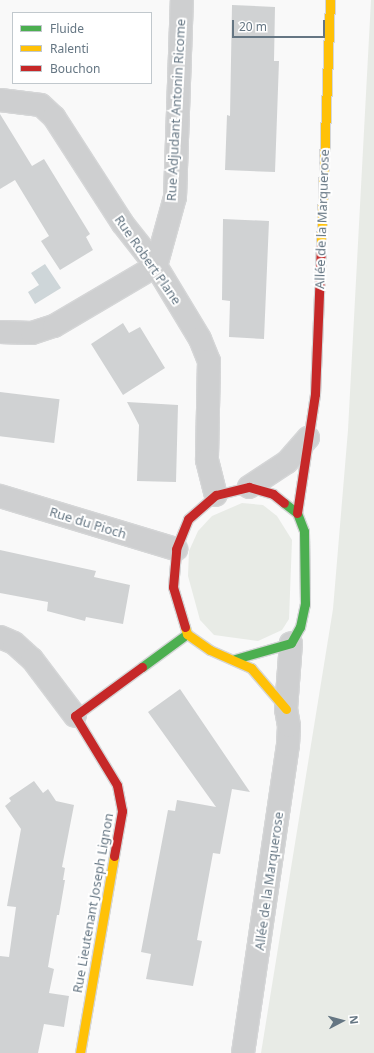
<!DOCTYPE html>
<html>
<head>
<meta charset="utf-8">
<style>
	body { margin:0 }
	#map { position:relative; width:374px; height:1053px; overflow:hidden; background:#f9f9f9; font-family:"Noto Sans",sans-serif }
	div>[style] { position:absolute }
	.green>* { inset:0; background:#e8ebe6 }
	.water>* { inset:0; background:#ced6d9 }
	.building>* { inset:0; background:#d0d2d3; transform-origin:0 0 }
	.roads { filter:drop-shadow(1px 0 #d5d6d7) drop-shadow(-1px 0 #d5d6d7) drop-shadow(0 1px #d5d6d7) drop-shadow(0 -1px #d5d6d7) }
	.street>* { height:22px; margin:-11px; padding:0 11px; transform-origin:11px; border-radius:11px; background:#cecfd0 }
	.fast>* { height:9px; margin:-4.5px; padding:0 4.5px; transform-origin:4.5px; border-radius:4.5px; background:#4caf50 }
	.slow>* { height:9px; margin:-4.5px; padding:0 4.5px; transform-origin:4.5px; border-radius:4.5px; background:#ffc107 }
	.jam>* { height:9px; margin:-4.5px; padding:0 4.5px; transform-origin:4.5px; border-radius:4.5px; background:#c62828 }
	span { translate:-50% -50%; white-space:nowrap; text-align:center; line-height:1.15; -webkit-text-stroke:4px #fff; paint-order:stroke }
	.street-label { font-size:13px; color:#657683 }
	.legend { position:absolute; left:12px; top:12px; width:140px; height:72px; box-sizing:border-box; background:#fff; border:1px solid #c1c8cd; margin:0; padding:5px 7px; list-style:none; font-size:12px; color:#657683 }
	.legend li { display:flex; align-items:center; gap:8px; height:20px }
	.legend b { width:20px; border:1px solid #c1c8cd }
	.north { position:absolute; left:322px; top:1001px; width:40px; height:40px; -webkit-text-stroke:3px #fff; paint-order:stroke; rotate:84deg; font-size:11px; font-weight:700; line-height:16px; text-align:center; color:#657683 }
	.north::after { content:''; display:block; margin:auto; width:14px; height:18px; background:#657683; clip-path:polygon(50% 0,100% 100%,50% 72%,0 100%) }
	.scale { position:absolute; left:232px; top:20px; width:93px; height:18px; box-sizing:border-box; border:2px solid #657683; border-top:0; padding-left:5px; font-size:12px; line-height:14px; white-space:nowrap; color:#657683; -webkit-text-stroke:3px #fff; paint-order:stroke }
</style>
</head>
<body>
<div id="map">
	<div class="green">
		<i style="clip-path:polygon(371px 0,374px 0,374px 1053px,261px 1053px,333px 609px,348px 430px)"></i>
		<i style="clip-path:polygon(242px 503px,263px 505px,277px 516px,292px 540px,289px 619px,282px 630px,258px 641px,214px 635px,200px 620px,188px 576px,189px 551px,198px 531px,212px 516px)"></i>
	</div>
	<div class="water">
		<i style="clip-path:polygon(45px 264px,61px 288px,35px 304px,28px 292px,39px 285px,31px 273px)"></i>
	</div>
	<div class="building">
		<i style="clip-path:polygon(232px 5px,275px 7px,274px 61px,279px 61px,275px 172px,225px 170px,227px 115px,230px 116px)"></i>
		<i style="clip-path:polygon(0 114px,32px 166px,44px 159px,90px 234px,86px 237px,93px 250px,60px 270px,41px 241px,49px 236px,15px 180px,0 189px)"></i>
		<i style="clip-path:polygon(223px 219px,269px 221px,264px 339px,229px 337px,230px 301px,222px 300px)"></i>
		<i style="clip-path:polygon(123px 323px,129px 333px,140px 327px,165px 368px,123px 395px,91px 344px)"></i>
		<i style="left:0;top:392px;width:60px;height:44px;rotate:7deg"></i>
		<i style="clip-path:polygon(127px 402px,178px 405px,176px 482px,137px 481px,139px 425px)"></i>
		<i style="clip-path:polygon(0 550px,96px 571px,94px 577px,130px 585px,123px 624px,86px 617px,85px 621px,47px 611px,48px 602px,0 593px)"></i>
		<i style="clip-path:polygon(180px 689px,250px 792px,232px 789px,220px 854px,213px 853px,197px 940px,202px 941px,193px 986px,146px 979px,151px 954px,141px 952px,168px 810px,175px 811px,177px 800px,216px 807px,148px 712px)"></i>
		<i style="clip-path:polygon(34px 781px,43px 793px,48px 789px,56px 801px,74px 805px,62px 867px,65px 868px,63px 880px,65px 880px,59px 915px,57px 915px,48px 967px,54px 969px,49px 993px,69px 996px,64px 1027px,44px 1024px,38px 1053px,0 1053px,0 956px,9px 957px,16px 907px,7px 906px,21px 829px,5px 806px,11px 801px,9px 798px)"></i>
	</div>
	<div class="roads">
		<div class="street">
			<i style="left:0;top:100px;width:41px;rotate:7deg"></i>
			<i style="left:41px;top:105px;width:18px;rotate:43deg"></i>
			<i style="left:54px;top:117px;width:127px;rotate:57.2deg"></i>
			<i style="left:123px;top:224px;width:53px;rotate:51.8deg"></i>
			<i style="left:156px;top:266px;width:85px;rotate:58.9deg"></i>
			<i style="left:200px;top:339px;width:24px;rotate:68deg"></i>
			<i style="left:209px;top:361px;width:99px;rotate:91.2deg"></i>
			<i style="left:207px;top:460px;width:36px;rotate:76deg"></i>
			<i style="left:0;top:332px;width:32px;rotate:2deg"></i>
			<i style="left:32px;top:333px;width:23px;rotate:-18deg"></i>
			<i style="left:54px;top:326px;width:118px;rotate:-30.5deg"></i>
			<i style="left:156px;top:266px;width:72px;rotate:-74.6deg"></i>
			<i style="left:175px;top:197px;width:197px;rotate:-88deg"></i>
			<i style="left:249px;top:487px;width:45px;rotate:-33.3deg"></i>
			<i style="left:287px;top:462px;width:32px;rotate:-49deg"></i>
			<i style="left:0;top:496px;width:184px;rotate:16.8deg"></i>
			<i style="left:0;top:637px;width:15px;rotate:23deg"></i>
			<i style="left:14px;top:643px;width:24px;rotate:42deg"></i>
			<i style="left:32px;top:659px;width:71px;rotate:53deg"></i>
			<i style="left:243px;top:1053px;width:311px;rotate:-81.7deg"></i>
			<i style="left:288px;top:745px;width:19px;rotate:-87deg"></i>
			<i style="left:289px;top:726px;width:17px;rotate:-100deg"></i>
			<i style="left:286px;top:709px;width:66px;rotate:-85.7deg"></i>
		</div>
		<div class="fast">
			<i style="left:235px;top:659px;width:58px;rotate:-15.9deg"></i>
			<i style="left:291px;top:643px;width:18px;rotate:-61deg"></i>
			<i style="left:300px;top:627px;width:24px;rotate:-78deg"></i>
			<i style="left:305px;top:604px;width:73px;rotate:-90.8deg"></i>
			<i style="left:304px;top:531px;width:19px;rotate:-111deg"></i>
			<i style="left:297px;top:513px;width:16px;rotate:-142deg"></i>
			<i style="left:142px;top:667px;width:56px;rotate:-36.3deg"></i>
		</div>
		<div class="slow">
			<i style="left:321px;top:246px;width:246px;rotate:-87.9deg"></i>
			<i style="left:185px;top:627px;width:7px;rotate:74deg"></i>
			<i style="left:187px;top:634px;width:28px;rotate:35deg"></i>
			<i style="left:210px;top:650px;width:45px;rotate:23.7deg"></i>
			<i style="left:251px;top:668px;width:54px;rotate:49.5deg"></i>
			<i style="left:80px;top:1053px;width:200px;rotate:-80.2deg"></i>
		</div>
		<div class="jam">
			<i style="left:297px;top:513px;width:120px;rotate:-81.4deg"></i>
			<i style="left:315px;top:394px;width:148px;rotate:-87.7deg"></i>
			<i style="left:185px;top:627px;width:42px;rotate:-106.7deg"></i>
			<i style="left:173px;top:587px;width:38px;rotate:-85deg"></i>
			<i style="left:176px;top:549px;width:32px;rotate:-68deg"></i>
			<i style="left:188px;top:519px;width:37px;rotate:-41deg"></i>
			<i style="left:216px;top:495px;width:34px;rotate:-14deg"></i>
			<i style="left:249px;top:487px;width:25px;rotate:16deg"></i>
			<i style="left:273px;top:494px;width:14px;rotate:39deg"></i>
			<i style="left:114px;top:856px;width:46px;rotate:-79.9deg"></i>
			<i style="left:122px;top:811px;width:26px;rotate:-101deg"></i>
			<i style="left:117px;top:785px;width:81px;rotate:-121.3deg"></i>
			<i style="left:75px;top:716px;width:83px;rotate:-36.2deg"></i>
		</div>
	</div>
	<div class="street-label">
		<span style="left:176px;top:110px;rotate:-87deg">Rue Adjudant Antonin Ricome</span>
		<span style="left:322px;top:219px;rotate:-88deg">Allée de la Marquerose</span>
		<span style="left:148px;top:260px;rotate:55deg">Rue Robert Plane</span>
		<span style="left:88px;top:523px;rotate:17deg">Rue du Pioch</span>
		<span style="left:269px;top:881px;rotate:-82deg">Allée de la Marquerose</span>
		<span style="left:93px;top:903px;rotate:-80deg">Rue Lieutenant Joseph Lignon</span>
	</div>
	<ul class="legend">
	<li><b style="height:5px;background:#4caf50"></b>Fluide</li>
	<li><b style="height:5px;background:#ffc107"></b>Ralenti</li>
	<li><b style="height:5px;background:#c62828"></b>Bouchon</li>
	</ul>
	<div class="north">N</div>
	<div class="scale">20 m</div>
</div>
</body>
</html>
